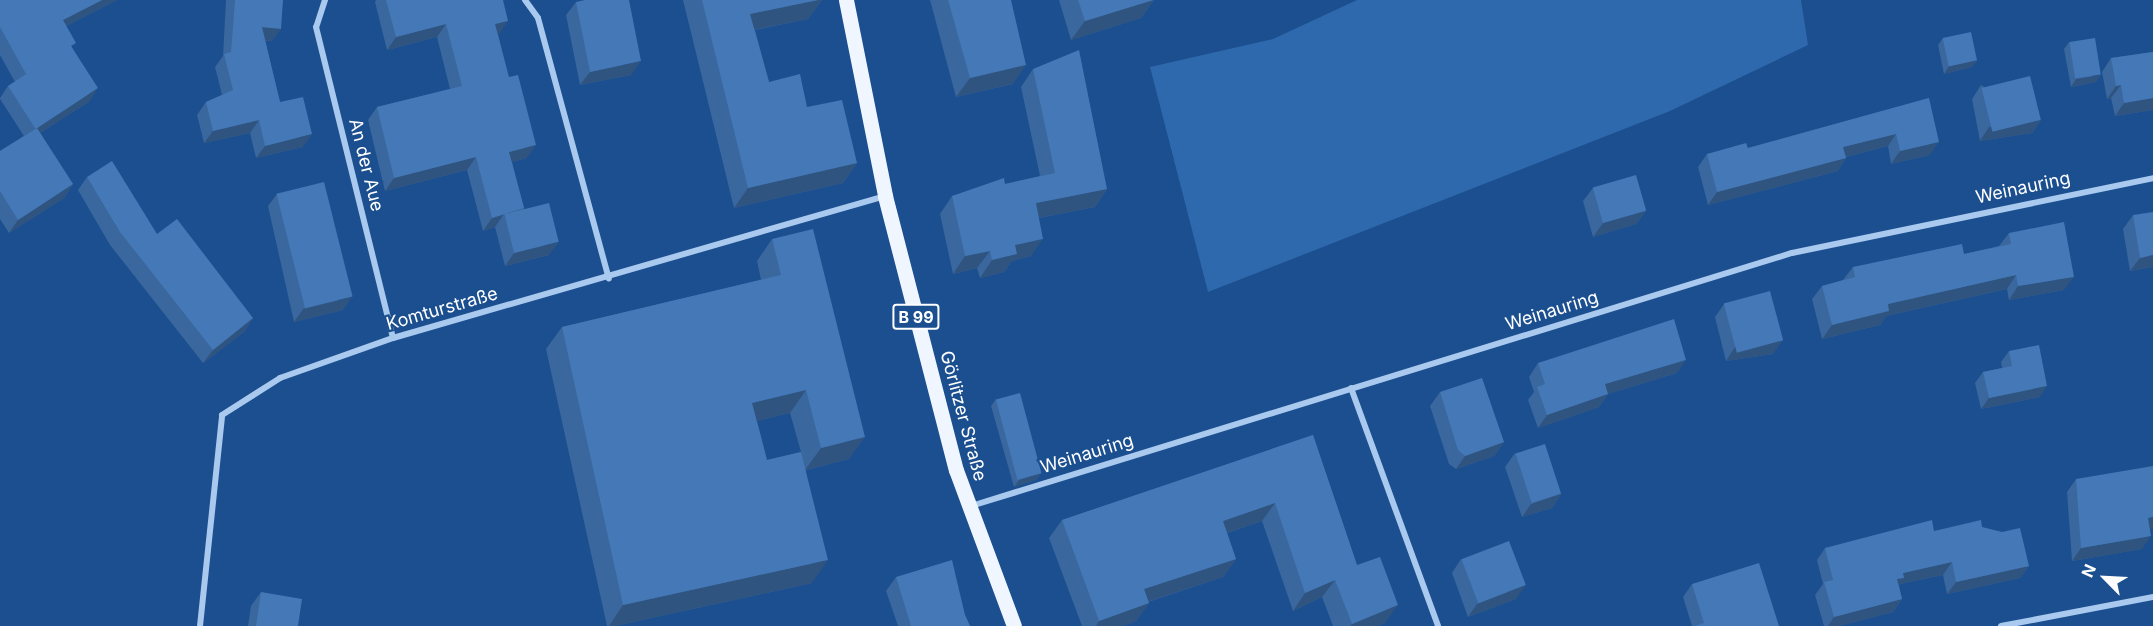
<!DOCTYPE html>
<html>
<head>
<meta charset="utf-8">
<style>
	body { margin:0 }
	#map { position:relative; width:2153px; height:626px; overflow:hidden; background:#1b4f8f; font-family:Inter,sans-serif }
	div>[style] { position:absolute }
	.green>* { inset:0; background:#2e69ad }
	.street>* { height:6px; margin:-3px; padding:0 3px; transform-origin:3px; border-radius:3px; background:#a9c9ee }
	.primary>* { height:15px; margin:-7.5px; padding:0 7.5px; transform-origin:7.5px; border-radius:7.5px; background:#f0f6ff }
	.wall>* { inset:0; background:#3a679d }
	.shaded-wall>* { inset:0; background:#305480 }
	.building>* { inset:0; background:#4478b7; transform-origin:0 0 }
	span { translate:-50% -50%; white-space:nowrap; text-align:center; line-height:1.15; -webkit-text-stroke:4.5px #1b4f8f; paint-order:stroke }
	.shield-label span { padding:2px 4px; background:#1b4f8f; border:2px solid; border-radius:4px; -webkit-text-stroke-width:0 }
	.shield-label { font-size:16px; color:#fff; font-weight:700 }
	.street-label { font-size:18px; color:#fff }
	.north { position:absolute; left:2075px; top:548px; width:60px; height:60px; -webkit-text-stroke:4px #1b4f8f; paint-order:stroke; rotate:294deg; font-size:16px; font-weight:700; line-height:24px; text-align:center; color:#fff }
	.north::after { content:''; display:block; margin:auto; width:21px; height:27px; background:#fff; clip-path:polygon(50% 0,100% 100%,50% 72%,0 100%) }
</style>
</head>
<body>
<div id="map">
	<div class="green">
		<i style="clip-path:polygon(1357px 0,1801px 0,1808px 45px,1670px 111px,1208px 292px,1150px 67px,1273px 39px)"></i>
	</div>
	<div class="street">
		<i style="left:325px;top:0;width:28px;rotate:108deg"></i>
		<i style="left:316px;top:27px;width:320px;rotate:76.1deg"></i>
		<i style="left:525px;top:0;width:22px;rotate:54deg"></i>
		<i style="left:538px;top:18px;width:270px;rotate:74.8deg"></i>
		<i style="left:1351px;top:388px;width:253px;rotate:69.9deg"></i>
		<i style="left:971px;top:506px;width:859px;rotate:-17.13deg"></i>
		<i style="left:1792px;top:253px;width:369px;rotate:-11.7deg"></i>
		<i style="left:200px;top:626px;width:212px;rotate:-84deg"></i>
		<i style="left:222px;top:415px;width:69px;rotate:-32.5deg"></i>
		<i style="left:280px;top:378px;width:120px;rotate:-19.5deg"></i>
		<i style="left:393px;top:338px;width:512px;rotate:-16.1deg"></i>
		<i style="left:2001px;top:626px;width:155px;rotate:-10.8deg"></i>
	</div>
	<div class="primary">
		<i style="left:846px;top:0;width:200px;rotate:78.7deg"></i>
		<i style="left:885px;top:196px;width:283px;rotate:75.5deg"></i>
		<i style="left:956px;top:470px;width:166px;rotate:69.6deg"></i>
	</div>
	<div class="wall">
		<i style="clip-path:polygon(0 0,117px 0,66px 26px,72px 48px,90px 101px,40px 133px,73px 184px,64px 198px,9px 233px,0 219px,0 151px,24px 136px,0 99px,0 98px,8px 86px,15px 82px,0 55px)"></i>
		<i style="clip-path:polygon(226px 0,283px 0,272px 41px,265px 41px,280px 102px,303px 147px,256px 158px,250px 133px,204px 143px,197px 115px,206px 102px,222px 95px,215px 67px,223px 56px)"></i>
		<i style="clip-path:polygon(376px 0,503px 0,499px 34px,498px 34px,527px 158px,512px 162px,524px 208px,549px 255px,505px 266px,495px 227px,483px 231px,467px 170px,385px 191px,368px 120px,377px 107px,450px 89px,437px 37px,387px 50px,375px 2px)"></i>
		<i style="clip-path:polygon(683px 0,822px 0,808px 19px,755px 30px,769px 82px,807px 107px,857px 163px,843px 183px,734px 208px)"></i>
		<i style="clip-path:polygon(930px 0,1011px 0,1013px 84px,956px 97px)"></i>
		<i style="clip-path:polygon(1059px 0,1154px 0,1141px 18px,1071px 40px)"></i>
		<i style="clip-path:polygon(576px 2px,631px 75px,580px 85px,566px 15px)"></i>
		<i style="clip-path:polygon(1943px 38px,1977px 60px,1972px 67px,1944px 74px,1938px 45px)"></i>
		<i style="clip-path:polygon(2069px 42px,2096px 82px,2071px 87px,2064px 49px)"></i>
		<i style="clip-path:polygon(2153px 52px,2153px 110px,2115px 116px,2111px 98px,2107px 99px,2102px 72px,2111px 58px)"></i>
		<i style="clip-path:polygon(1033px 69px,1107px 189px,1095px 207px,1039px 218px,1031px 256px,1012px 261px,1004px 272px,980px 278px,977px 268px,953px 274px,940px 214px,952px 196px,1040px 176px,1021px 87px)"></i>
		<i style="clip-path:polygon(1981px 85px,2041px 120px,2032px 133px,1980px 141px,1972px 99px)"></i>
		<i style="clip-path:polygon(1929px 98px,1930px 155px,1891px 164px,1888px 146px,1846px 157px,1846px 158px,1838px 171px,1708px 205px,1698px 167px,1707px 154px,1748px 148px)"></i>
		<i style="clip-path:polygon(87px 177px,157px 234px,253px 318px,244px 332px,203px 363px,110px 245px,78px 190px)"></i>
		<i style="clip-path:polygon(1593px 188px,1646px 211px,1636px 224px,1593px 237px,1583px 201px)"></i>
		<i style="clip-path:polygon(277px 194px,343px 310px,294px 322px,268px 206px)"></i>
		<i style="clip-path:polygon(2133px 215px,2153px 267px,2130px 271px,2123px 229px)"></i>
		<i style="clip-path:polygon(2009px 233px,2064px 290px,2009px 300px,2007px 289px,1886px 316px,1880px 325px,1822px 339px,1812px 299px,1822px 286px,1843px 280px,1853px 267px,1964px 254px,1999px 246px)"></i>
		<i style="clip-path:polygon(evenodd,772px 239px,849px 459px,806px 470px,812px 583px,615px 626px,607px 626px,546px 349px,562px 327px,761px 280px,757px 261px,772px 239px,790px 413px,801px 452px,767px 460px,757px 421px,790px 413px)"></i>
		<i style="clip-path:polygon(1724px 304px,1773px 354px,1726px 361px,1715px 317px)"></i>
		<i style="clip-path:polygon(2009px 351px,2040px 397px,1981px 409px,1975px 383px,1983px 372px,2002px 368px,2001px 362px)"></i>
		<i style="clip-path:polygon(1538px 363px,1677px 373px,1608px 394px,1599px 407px,1538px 428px,1528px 400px,1534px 392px,1529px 377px)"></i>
		<i style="clip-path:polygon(1440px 392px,1504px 442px,1494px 456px,1456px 469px,1449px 464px,1430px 406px)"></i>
		<i style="clip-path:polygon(996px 399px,1041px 473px,1036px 480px,1014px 487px,991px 406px)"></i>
		<i style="clip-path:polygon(1313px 435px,1357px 565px,1385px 623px,1378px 626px,1333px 626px,1322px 597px,1293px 611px,1262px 521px,1227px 533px,1236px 559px,1223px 577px,1148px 602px,1149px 603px,1136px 621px,1123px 626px,1082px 626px,1049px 538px,1062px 520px)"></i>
		<i style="clip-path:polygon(1515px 453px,1561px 494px,1552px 508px,1522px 517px,1505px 467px)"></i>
		<i style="clip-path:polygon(2076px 479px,2153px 529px,2150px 529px,2142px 549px,2072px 561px,2067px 492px)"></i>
		<i style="clip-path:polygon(1982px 527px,2029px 566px,2020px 578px,1947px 594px,1943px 575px,1900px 584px,1899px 586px,1902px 599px,1893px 612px,1839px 626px,1824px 626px,1815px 595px,1823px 584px,1817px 560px,1825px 548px,1934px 531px)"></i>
		<i style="clip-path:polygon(1461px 559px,1516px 599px,1468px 617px,1452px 573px)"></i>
		<i style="clip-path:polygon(896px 577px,965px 615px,970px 626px,898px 626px,886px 591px)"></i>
		<i style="clip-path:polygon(1692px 584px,1779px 626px,1692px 626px,1683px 597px)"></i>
		<i style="clip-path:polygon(261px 592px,298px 626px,248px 626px,251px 606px)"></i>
	</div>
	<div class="shaded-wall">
		<i style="clip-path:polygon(102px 0,117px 0,54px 32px,63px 20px)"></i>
		<i style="clip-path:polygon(818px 0,822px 0,808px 19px,737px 33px,750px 14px)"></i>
		<i style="clip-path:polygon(1154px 0,1141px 18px,1071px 40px,1085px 21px)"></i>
		<i style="clip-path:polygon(508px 21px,499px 34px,486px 37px,495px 24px)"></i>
		<i style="clip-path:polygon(446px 24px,437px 37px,387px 50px,396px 37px)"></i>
		<i style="clip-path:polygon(262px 27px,281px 29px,272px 41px,253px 40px)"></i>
		<i style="clip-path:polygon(1977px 60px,1972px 67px,1944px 74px,1949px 66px)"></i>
		<i style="clip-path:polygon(641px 61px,631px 75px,580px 85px,590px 72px)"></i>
		<i style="clip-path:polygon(1026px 65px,1013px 84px,956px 97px,970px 78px)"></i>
		<i style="clip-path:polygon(2101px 75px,2096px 82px,2071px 87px,2076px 79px)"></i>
		<i style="clip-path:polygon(2121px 85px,2111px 98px,2107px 99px,2116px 86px)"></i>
		<i style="clip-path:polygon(98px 88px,90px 101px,27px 141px,36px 129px)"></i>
		<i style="clip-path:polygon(2153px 98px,2153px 110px,2115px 116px,2124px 103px)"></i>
		<i style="clip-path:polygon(259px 120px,250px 133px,204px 143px,213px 131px)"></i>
		<i style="clip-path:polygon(2041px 120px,2032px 133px,1980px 141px,1989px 127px)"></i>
		<i style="clip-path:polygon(312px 134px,303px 147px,256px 158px,265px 146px)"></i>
		<i style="clip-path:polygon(1896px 134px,1888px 146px,1834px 160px,1843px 147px)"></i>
		<i style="clip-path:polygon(1939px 142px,1930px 155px,1891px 164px,1900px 151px)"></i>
		<i style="clip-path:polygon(536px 145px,527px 158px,500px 165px,509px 152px)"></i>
		<i style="clip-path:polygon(476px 157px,467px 170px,385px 191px,394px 178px)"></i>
		<i style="clip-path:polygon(1846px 158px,1838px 171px,1708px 205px,1717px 192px)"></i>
		<i style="clip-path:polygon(857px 163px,843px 183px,734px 208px,748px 188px)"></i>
		<i style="clip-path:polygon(73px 184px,64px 198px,9px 233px,18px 220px)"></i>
		<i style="clip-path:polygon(1107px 189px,1095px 207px,1023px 221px,1036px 203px)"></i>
		<i style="clip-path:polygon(524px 208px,504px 214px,495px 227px,483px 231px,492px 218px)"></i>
		<i style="clip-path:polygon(1646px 211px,1636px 224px,1593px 237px,1603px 223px)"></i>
		<i style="clip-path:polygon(1043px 239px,1031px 256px,1012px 261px,1004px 272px,980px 278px,992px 260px,1015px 245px)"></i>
		<i style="clip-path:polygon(559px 242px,549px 255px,505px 266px,514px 253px)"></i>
		<i style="clip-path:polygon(990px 251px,977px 268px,953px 274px,965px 256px)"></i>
		<i style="clip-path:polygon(2153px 255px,2153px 267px,2130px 271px,2140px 258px)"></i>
		<i style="clip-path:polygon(2016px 275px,2007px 289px,1886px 316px,1880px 325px,1822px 339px,1832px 325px,1888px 304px)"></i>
		<i style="clip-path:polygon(2074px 277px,2064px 290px,2009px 300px,2018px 286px)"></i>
		<i style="clip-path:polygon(352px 297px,343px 310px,294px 322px,303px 309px)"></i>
		<i style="clip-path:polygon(253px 318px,244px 332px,203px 363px,213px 350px)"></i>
		<i style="clip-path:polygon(1783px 340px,1773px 354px,1726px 361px,1735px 347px)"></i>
		<i style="clip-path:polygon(1686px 360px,1677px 373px,1608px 394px,1599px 407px,1538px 428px,1547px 415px,1605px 384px)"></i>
		<i style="clip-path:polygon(2047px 386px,2040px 397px,1981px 409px,1989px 398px)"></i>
		<i style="clip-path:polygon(806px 390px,790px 413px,737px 426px,752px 403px)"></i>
		<i style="clip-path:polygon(865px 437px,849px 459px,805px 470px,821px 448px)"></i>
		<i style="clip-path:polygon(1504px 442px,1494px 456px,1456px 469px,1465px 456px)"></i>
		<i style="clip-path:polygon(1041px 473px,1036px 480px,1014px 487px,1019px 480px)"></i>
		<i style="clip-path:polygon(1561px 494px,1552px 508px,1522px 517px,1531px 504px)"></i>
		<i style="clip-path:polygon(1275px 503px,1262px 521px,1211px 538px,1223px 521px)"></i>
		<i style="clip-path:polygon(2153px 517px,2153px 529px,2139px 531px,2148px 518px)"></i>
		<i style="clip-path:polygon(2151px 536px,2142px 549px,2072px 561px,2081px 548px)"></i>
		<i style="clip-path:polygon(1236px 559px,1223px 577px,1131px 607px,1144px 589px)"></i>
		<i style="clip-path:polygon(828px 560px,812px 583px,615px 626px,609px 626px,623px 605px)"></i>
		<i style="clip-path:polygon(1952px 562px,1943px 575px,1900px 584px,1895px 590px,1897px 579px,1903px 573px)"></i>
		<i style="clip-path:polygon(2029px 566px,2020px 578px,1947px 594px,1956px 582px)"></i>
		<i style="clip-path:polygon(1335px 580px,1322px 597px,1293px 611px,1305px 593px)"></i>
		<i style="clip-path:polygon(1526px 585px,1516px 599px,1468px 617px,1477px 604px)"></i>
		<i style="clip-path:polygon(1902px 599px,1893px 612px,1839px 626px,1828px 626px,1834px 617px)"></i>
		<i style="clip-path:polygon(1149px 603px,1136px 621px,1123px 626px,1096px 626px,1099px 621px)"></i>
		<i style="clip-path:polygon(1398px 605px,1385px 623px,1378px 626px,1350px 626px,1352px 624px)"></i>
	</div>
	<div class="building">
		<i style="clip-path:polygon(0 0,102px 0,63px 20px,76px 43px,71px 46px,98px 88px,37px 128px,35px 128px,8px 86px,26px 74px,0 27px)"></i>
		<i style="clip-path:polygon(235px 0,283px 0,281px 29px,262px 27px,280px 102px,303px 97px,312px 134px,265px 146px,259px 120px,213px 131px,206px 102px,233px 90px,224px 54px,231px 52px)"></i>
		<i style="clip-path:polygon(386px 0,503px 0,508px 21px,495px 24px,509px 77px,518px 75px,536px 145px,509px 152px,524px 208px,492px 218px,476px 157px,394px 178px,377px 107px,462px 86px,446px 24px,396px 37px)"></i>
		<i style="clip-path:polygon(585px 0,629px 0,641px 61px,590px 72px,576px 2px)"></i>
		<i style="clip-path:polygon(702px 0,818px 0,750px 14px,769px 82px,800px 74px,807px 107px,842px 100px,857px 163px,748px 188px)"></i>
		<i style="clip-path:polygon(948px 0,1011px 0,1026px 65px,970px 78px)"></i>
		<i style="clip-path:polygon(1078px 0,1153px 0,1085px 21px)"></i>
		<i style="left:1971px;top:32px;width:29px;height:29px;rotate:78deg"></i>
		<i style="left:2095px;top:38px;width:37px;height:26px;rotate:81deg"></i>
		<i style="clip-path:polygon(1079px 50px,1107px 189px,1036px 203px,1043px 239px,1015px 245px,1017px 254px,992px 260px,990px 251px,965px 256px,952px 196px,1004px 178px,1005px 184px,1055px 173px,1033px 69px)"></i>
		<i style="clip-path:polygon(2153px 52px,2153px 98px,2124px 103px,2121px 85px,2116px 86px,2111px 58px)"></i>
		<i style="left:2030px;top:76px;width:45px;height:50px;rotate:76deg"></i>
		<i style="clip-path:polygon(1929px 98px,1939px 142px,1900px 151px,1896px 134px,1843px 147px,1846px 158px,1717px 192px,1707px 154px,1746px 143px,1748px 148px)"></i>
		<i style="clip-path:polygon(37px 128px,73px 184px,18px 220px,0 191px,0 151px)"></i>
		<i style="clip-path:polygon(112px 161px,157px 234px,177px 219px,253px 318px,213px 350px,120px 232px,87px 177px)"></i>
		<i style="left:1636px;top:175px;width:37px;height:45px;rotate:74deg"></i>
		<i style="left:324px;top:182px;width:118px;height:49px;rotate:76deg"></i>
		<i style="left:549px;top:203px;width:40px;height:46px;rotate:76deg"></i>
		<i style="clip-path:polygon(2153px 212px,2153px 255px,2140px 258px,2133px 215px)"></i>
		<i style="clip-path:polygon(2064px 222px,2074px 277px,2018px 286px,2016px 275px,1888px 304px,1889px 311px,1832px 325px,1822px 286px,1855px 277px,1853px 267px,1962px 244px,1964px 254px,2011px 244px,2009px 233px)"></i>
		<i style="clip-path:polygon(813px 229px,865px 437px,821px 448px,806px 390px,752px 403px,767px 460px,801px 452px,828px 560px,623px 605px,562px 327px,781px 275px,772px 239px)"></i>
		<i style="left:1770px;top:291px;width:51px;height:48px;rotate:75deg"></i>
		<i style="clip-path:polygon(1674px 319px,1686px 360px,1605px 384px,1608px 394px,1547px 415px,1537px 387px,1545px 384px,1538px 363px)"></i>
		<i style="clip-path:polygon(2039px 345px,2047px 386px,1989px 398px,1983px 372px,2012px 366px,2009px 351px)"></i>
		<i style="clip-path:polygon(1482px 378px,1504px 442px,1465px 456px,1458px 450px,1440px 392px)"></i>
		<i style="left:1020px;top:393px;width:83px;height:25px;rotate:75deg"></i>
		<i style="clip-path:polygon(1313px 435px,1357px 565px,1380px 557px,1398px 605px,1352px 624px,1335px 580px,1305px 593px,1275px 503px,1223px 521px,1236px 559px,1144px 589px,1149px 603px,1099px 621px,1062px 520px)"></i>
		<i style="left:1545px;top:444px;width:52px;height:31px;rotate:72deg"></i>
		<i style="clip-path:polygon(2153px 466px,2153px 517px,2148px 518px,2151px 536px,2081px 548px,2076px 479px)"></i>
		<i style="clip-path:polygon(1932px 520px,1934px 531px,1981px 520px,1982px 527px,2002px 532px,2020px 528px,2029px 566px,1956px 582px,1952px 562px,1903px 573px,1904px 578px,1897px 579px,1902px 599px,1834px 617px,1824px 582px,1833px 580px,1825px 548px)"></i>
		<i style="left:1509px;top:541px;width:47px;height:51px;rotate:69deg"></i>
		<i style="clip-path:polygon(952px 560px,965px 615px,970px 626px,911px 626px,896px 577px)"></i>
		<i style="clip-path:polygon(1759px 563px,1779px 626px,1695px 626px,1704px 623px,1692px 584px)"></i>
		<i style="clip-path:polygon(261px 592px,302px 599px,298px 626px,256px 626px)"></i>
	</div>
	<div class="shield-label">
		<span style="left:916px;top:317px">B 99</span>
	</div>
	<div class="street-label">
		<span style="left:366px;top:165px;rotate:76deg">An der Aue</span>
		<span style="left:2023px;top:188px;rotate:-12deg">Weinauring</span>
		<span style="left:442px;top:309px;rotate:-16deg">Komturstraße</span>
		<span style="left:1552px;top:311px;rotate:-17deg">Weinauring</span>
		<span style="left:963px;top:416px;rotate:75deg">Görlitzer Straße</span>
		<span style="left:1087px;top:454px;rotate:-17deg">Weinauring</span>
	</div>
	<div class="north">N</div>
</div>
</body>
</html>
